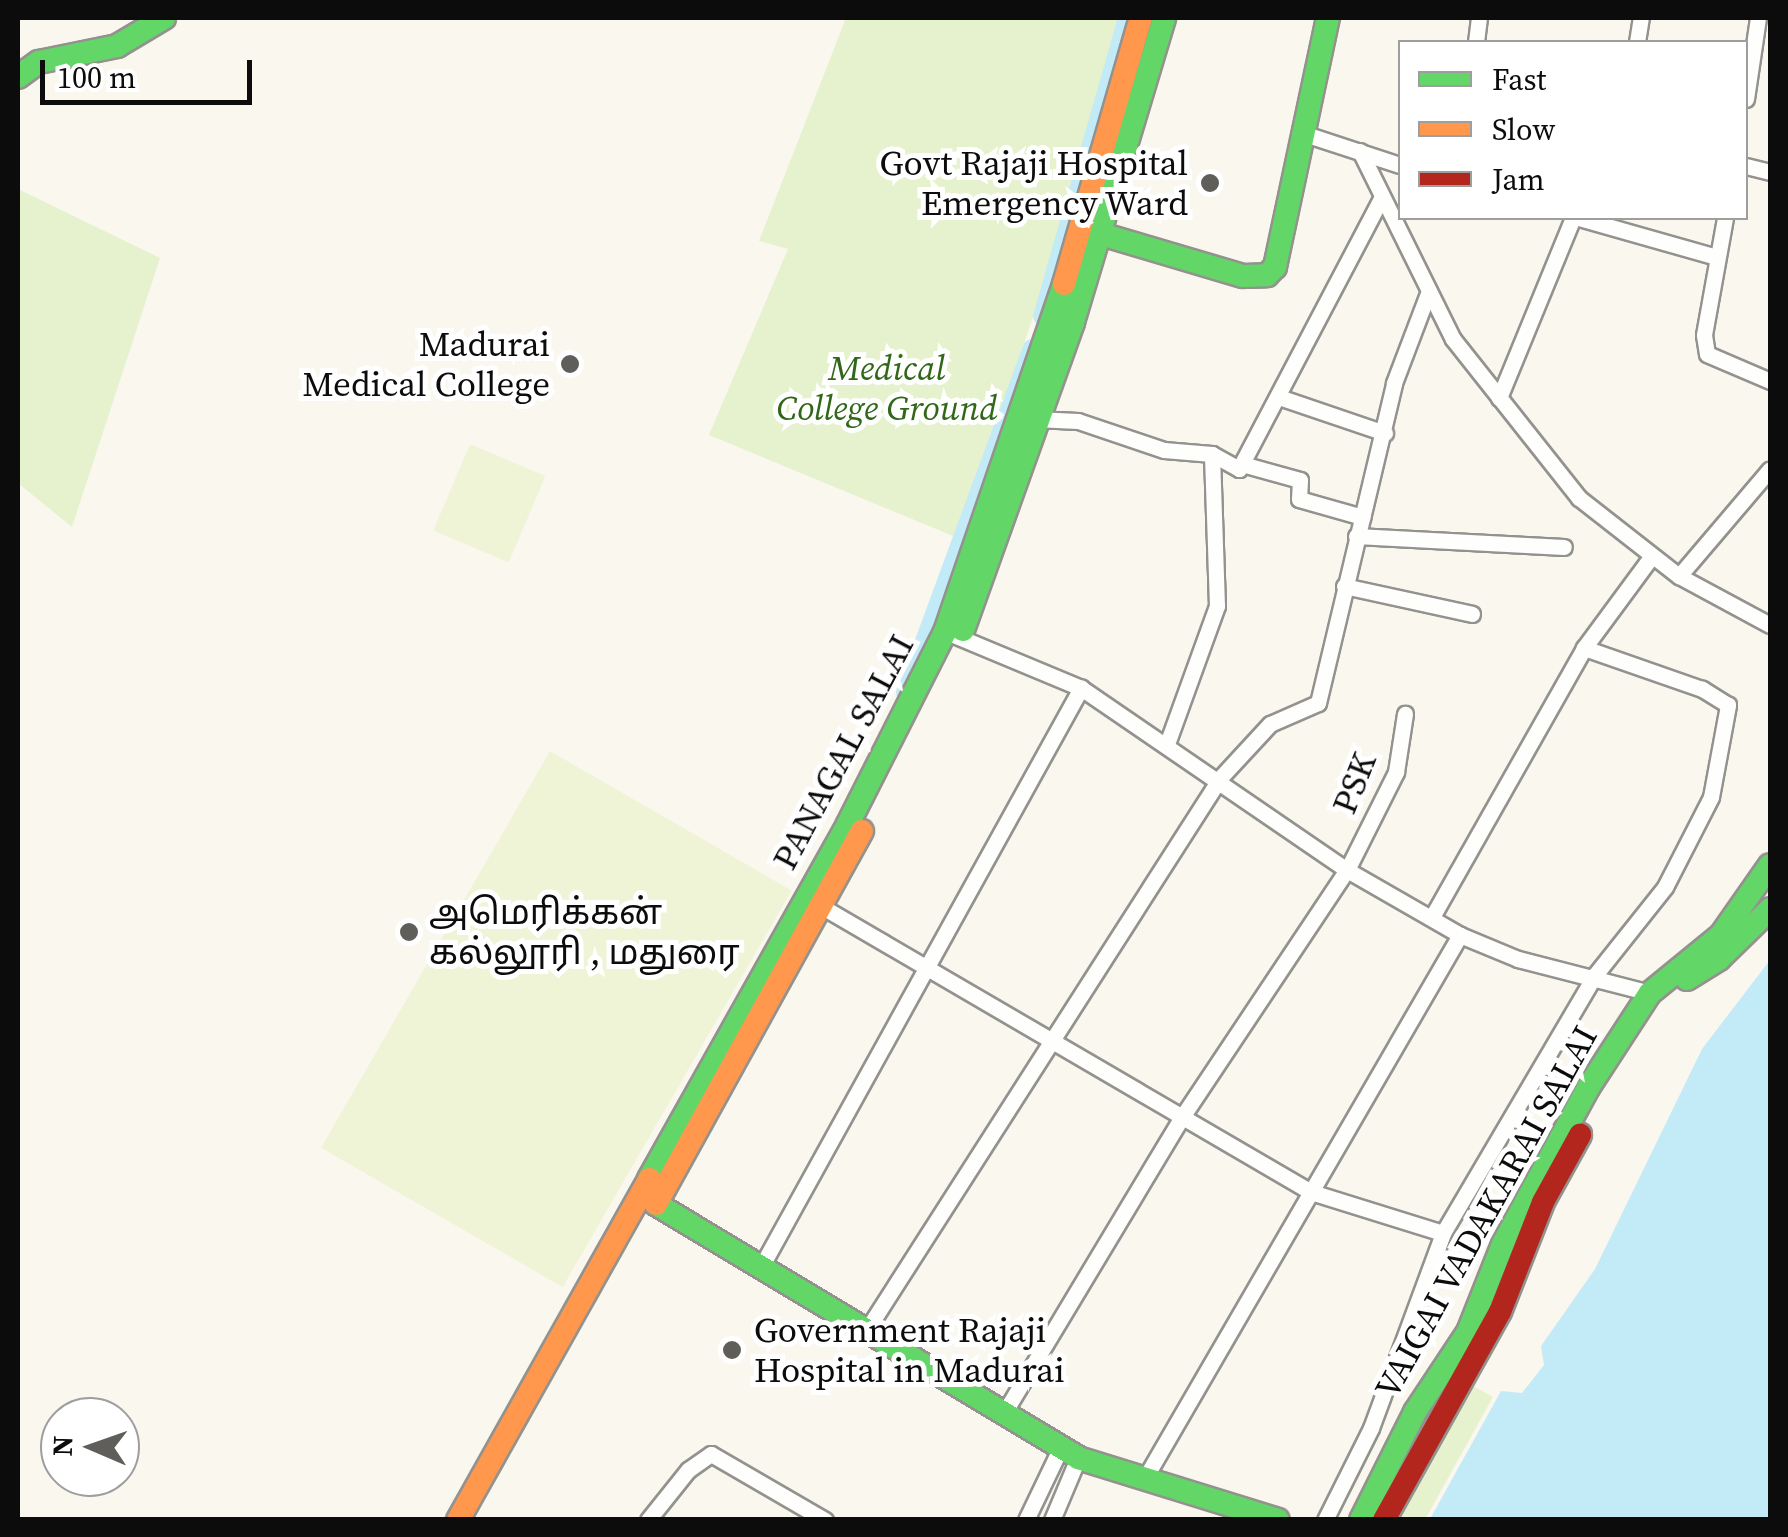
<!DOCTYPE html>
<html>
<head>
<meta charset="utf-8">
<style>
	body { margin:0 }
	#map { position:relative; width:1788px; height:1537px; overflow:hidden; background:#faf7ef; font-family:"Source Serif 4","Noto Sans Tamil",serif }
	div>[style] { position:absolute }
	.green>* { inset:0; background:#e6f1cd; transform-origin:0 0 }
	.pitch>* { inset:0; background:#f0f4d7; transform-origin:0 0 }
	.water>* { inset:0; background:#c3ebf7 }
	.canal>* { height:15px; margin:-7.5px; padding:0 7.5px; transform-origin:7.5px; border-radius:7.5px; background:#c3ebf7 }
	.roads { filter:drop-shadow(2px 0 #93928e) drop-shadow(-2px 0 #93928e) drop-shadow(0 2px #93928e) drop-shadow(0 -2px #93928e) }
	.street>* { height:15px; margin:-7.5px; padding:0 7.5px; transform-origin:7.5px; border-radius:7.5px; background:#fefefd }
	.fast>* { height:22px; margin:-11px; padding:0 11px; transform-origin:11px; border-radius:11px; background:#63d668 }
	.slow>* { height:22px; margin:-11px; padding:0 11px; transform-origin:11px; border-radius:11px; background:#ff974d }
	.jam>* { height:22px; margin:-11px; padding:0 11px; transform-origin:11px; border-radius:11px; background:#b3261e }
	.dots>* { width:28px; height:28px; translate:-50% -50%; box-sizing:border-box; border:5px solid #fff; border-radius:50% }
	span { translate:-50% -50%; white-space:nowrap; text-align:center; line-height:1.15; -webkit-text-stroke:10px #fff; paint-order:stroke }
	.poi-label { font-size:35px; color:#0c0c0c }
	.right { translate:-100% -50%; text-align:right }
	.left { translate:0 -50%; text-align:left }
	.park-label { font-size:35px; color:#316718; font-style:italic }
	.street-label { font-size:35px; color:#0c0c0c }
	.frame { position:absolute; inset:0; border:20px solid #0c0c0c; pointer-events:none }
	.legend { position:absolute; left:1398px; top:40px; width:350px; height:180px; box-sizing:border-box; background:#fff; border:2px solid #9e9e9e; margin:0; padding:12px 18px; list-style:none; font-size:30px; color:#0c0c0c }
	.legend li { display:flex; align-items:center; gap:20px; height:50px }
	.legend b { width:50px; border:2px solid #9e9e9e }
	.north { position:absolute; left:40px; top:1397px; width:100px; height:100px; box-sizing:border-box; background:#fff; border:2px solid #9e9e9e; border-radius:50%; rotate:272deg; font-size:28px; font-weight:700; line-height:40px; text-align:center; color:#0c0c0c }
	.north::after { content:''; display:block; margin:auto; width:35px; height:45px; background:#5f5e5b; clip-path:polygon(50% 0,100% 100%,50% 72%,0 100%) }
	.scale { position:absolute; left:40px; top:60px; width:212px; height:45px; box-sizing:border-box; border:5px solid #0c0c0c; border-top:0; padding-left:12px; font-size:30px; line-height:35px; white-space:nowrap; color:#0c0c0c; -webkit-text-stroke:8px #fff; paint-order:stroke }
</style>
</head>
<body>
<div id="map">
	<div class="green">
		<i style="clip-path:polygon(846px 18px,1119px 18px,1035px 311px,958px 538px,709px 435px,788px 249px,759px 241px)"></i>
		<i style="clip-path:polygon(20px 190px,160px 258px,72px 527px,18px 483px)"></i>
		<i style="left:1471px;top:1385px;width:25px;height:153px;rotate:29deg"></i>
	</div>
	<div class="pitch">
		<i style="left:470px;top:444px;width:82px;height:94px;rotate:23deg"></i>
		<i style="left:550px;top:751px;width:279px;height:458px;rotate:30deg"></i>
	</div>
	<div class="water">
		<i style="clip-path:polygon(1770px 960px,1770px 1519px,1430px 1519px,1501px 1391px,1522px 1393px,1544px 1365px,1541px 1346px,1595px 1269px,1702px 1049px)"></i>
	</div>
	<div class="canal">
		<i style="left:1040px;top:316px;width:310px;rotate:-74.1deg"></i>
		<i style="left:903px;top:692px;width:368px;rotate:-69.8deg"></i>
	</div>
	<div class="roads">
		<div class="street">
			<i style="left:1476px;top:42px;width:24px;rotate:-83deg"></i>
			<i style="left:1637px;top:42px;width:24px;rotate:-81deg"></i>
			<i style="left:1746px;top:99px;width:82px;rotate:-81.6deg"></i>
			<i style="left:1305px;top:134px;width:100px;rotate:18.1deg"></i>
			<i style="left:1360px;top:151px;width:210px;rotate:63.7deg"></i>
			<i style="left:1453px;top:339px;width:203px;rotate:51.6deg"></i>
			<i style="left:1579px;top:498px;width:127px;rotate:38deg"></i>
			<i style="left:1679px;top:576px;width:103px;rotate:28.3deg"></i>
			<i style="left:1746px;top:166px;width:25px;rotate:14deg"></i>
			<i style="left:1579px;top:218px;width:143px;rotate:15.8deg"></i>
			<i style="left:1725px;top:218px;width:119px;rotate:100.2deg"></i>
			<i style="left:1704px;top:335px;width:19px;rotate:81deg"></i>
			<i style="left:1707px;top:354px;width:69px;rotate:23.2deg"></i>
			<i style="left:1279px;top:397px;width:112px;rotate:18.8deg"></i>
			<i style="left:1499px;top:398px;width:195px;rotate:-67.7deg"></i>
			<i style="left:1035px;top:419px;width:43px;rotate:2.7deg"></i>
			<i style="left:1078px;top:421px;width:91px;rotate:18.6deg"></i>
			<i style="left:1164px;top:450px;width:48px;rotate:4.8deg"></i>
			<i style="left:1212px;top:454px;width:31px;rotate:29deg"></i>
			<i style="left:1239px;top:469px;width:307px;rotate:-62.3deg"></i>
			<i style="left:1242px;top:464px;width:60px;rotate:15.4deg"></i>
			<i style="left:1300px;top:480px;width:19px;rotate:93deg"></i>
			<i style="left:1299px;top:499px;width:66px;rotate:15.9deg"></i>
			<i style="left:1356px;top:536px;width:208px;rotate:3deg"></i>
			<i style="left:1679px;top:576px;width:140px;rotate:-49.6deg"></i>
			<i style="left:1344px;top:586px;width:131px;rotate:12.3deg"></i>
			<i style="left:949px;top:633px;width:143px;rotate:22.6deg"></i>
			<i style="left:1081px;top:688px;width:322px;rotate:34.4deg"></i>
			<i style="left:1347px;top:870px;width:130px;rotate:29.9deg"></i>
			<i style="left:1460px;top:935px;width:63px;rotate:22.5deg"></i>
			<i style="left:1518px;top:959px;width:136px;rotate:14.4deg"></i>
			<i style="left:1167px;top:744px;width:147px;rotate:-70.1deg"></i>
			<i style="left:1217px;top:606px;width:152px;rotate:-91.9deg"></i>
			<i style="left:814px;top:902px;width:575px;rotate:30.26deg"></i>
			<i style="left:1311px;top:1192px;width:138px;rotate:17.3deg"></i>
			<i style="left:1432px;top:917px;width:309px;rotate:-60.5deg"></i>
			<i style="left:1584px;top:648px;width:113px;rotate:-53.6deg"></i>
			<i style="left:761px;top:1267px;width:662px;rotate:-61.07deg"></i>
			<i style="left:866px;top:1331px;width:657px;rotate:-57.37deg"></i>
			<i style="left:1220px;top:778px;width:74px;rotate:-47.2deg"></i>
			<i style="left:1270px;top:724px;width:52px;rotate:-23.6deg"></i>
			<i style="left:1318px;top:703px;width:329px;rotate:-76.6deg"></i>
			<i style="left:1394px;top:383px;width:98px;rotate:-69.2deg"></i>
			<i style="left:1004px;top:1413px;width:345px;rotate:-59deg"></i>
			<i style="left:1182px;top:1117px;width:297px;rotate:-56.3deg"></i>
			<i style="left:1347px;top:870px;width:110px;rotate:-63.4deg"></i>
			<i style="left:1396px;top:772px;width:59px;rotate:-81.2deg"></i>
			<i style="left:1145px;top:1478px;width:628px;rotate:-59.88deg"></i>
			<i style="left:648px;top:1520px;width:64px;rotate:-51.3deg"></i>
			<i style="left:688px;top:1470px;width:28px;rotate:-35deg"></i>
			<i style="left:711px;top:1454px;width:132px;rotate:30.1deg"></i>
			<i style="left:1026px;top:1520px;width:81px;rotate:-64.4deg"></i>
			<i style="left:1052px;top:1520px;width:67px;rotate:-67.2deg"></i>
			<i style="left:1325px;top:1520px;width:103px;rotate:-63.4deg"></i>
			<i style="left:1371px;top:1428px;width:208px;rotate:-69.7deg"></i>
			<i style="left:1443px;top:1233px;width:299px;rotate:-59.5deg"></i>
			<i style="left:1595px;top:975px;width:112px;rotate:-51.5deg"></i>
			<i style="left:1665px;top:887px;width:101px;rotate:-62.9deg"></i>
			<i style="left:1711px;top:797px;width:94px;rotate:-79.5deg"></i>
			<i style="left:1728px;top:705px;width:31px;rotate:-148deg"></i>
			<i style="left:1702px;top:689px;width:125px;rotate:-160.8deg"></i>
		</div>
		<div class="fast">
			<i style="left:18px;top:77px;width:26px;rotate:-36deg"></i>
			<i style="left:39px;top:62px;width:80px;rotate:-11.6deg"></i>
			<i style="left:117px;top:46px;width:55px;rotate:-30.8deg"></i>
			<i style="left:1084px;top:229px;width:166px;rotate:16.5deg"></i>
			<i style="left:1243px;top:276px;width:24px;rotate:-2deg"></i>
			<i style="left:1267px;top:275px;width:11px;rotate:-45deg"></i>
			<i style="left:1275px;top:267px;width:255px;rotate:-78deg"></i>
			<i style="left:963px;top:630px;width:327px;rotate:-70.3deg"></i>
			<i style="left:1073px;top:322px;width:317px;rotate:-73.3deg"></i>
			<i style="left:1687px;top:979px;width:38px;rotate:-32deg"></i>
			<i style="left:1719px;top:959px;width:71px;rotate:-44.4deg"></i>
			<i style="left:649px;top:1179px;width:407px;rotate:-60.7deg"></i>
			<i style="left:848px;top:824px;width:215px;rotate:-63.2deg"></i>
			<i style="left:945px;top:632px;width:368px;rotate:-71.1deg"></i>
			<i style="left:656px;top:1204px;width:493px;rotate:31deg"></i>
			<i style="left:1078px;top:1458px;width:209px;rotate:17.2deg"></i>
			<i style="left:1361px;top:1520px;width:121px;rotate:-63.4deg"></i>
			<i style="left:1415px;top:1412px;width:96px;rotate:-56.5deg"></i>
			<i style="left:1468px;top:1332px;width:95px;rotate:-68.3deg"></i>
			<i style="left:1503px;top:1244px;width:178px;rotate:-61.4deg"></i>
			<i style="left:1588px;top:1088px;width:113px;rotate:-56.9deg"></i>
			<i style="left:1650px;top:993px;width:92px;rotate:-39.2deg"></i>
			<i style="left:1721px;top:935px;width:85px;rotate:-55deg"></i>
		</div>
		<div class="slow">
			<i style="left:1064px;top:284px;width:277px;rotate:-73.9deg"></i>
			<i style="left:656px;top:1204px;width:426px;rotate:-61.1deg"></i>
			<i style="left:458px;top:1520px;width:391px;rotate:-60.7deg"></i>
		</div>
		<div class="jam">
			<i style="left:1384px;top:1520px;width:238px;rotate:-60.9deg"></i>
			<i style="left:1500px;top:1312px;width:118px;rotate:-68.6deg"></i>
			<i style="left:1543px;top:1202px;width:77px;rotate:-61.1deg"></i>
		</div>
	</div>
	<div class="dots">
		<i style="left:1210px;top:183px;background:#5f5e5b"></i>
		<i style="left:570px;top:364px;background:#5f5e5b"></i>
		<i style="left:409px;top:932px;background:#5f5e5b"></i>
		<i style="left:732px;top:1350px;background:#5f5e5b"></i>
	</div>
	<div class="poi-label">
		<span class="right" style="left:1188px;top:183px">Govt Rajaji Hospital<br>Emergency Ward</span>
		<span class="right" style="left:550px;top:364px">Madurai<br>Medical College</span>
		<span class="left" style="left:429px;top:932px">அமெரிக்கன்<br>கல்லூரி , மதுரை</span>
		<span class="left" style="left:754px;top:1350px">Government Rajaji<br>Hospital in Madurai</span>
	</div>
	<div class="park-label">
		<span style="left:887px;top:388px">Medical<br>College Ground</span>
	</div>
	<div class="street-label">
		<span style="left:843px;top:752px;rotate:-62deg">PANAGAL SALAI</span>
		<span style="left:1354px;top:783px;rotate:-68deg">PSK</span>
		<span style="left:1486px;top:1212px;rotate:-61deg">VAIGAI VADAKARAI SALAI</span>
	</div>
	<div class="frame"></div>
	<ul class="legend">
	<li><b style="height:12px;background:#63d668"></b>Fast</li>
	<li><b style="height:12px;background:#ff974d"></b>Slow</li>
	<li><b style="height:12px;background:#b3261e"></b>Jam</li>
	</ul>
	<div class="north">N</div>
	<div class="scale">100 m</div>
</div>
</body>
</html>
